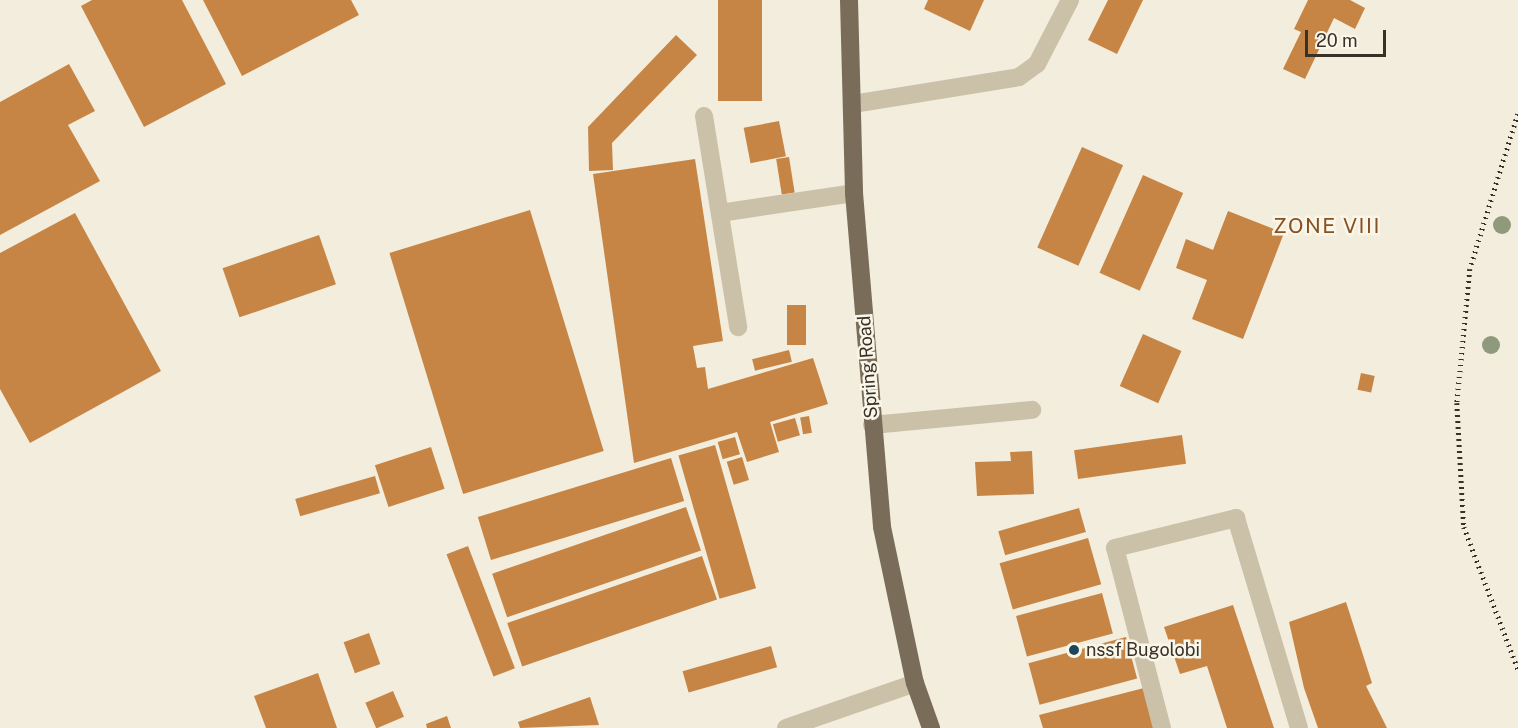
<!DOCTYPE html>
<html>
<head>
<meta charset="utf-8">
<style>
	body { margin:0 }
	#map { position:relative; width:1518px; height:728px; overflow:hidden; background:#f2eddc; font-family:"Public Sans",sans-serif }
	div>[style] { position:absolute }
	.building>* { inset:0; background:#c78545; transform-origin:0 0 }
	.minor>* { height:18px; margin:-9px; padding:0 9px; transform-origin:9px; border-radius:9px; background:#cbc0a8 }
	.major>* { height:18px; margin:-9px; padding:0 9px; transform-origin:9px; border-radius:9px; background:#796c59 }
	.rail>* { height:4.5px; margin-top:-2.25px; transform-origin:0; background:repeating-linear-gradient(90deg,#373128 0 1.5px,transparent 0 6px) }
	.trees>* { width:18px; height:18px; margin:-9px; border-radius:50%; background:#8e9a7b }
	.dots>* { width:16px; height:16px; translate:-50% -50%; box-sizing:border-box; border:3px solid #faf6e9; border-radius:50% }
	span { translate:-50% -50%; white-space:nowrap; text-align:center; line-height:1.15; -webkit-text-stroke:5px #faf6e9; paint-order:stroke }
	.street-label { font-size:18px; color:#373128 }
	.poi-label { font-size:18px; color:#373128 }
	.left { translate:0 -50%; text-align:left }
	.quarter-label { font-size:21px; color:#875220; letter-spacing:1.5px }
	.scale { position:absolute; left:1305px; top:30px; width:81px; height:27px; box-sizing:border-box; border:3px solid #373128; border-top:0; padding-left:8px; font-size:18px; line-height:21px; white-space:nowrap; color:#373128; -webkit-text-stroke:4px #faf6e9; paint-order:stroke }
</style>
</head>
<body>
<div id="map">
	<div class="building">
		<i style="clip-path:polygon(92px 0,182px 0,226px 84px,144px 127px,81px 6px)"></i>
		<i style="clip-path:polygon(203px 0,351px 0,359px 15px,242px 76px)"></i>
		<i style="left:718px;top:0;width:44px;height:101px"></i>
		<i style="clip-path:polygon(928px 0,984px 0,970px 31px,924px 9px)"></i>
		<i style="clip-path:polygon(1108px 0,1143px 0,1117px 54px,1088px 40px)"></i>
		<i style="clip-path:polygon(1308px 0,1350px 0,1365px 8px,1355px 29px,1334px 18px,1305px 79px,1283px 69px,1301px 32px,1294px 29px)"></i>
		<i style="clip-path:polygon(676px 35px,697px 55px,612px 143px,613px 170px,589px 171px,588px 127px)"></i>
		<i style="clip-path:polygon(69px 64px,95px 111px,68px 125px,100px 181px,0 235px,0 102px)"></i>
		<i style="left:779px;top:121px;width:36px;height:36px;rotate:79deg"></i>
		<i style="left:1082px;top:147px;width:45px;height:110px;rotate:24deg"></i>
		<i style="left:789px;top:157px;width:36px;height:13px;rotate:81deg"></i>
		<i style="clip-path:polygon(695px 159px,723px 341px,693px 346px,697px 368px,705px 367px,708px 389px,813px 358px,828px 404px,770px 422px,779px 452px,747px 462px,737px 432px,634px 463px,593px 174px)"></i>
		<i style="left:1143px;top:175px;width:44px;height:107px;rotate:24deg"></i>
		<i style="left:530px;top:210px;width:252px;height:147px;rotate:73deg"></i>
		<i style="clip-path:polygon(1228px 211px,1284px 233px,1243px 339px,1192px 319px,1207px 280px,1176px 268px,1186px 239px,1213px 250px)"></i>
		<i style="clip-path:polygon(75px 213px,161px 371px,30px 443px,0 389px,0 253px)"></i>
		<i style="left:319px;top:235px;width:52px;height:102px;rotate:71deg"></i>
		<i style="left:787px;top:305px;width:19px;height:40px"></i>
		<i style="left:1143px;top:334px;width:42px;height:57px;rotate:24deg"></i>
		<i style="left:789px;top:350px;width:12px;height:38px;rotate:76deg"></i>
		<i style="left:1361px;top:373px;width:14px;height:17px;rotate:12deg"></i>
		<i style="left:809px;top:416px;width:17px;height:9px;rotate:80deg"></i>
		<i style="left:795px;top:418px;width:18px;height:23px;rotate:74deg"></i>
		<i style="left:1182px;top:435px;width:29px;height:109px;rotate:82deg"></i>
		<i style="left:735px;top:437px;width:18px;height:18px;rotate:74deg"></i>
		<i style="left:715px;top:445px;width:149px;height:38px;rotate:74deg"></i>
		<i style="left:431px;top:447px;width:44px;height:59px;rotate:72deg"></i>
		<i style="clip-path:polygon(1032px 451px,1034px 494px,977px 496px,975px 462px,1011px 461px,1010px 452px)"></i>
		<i style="left:742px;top:457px;width:24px;height:16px;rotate:73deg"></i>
		<i style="left:671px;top:458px;width:45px;height:202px;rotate:73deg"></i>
		<i style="left:375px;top:476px;width:18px;height:83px;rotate:74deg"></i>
		<i style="left:686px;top:507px;width:46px;height:205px;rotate:71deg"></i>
		<i style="left:1079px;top:508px;width:25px;height:84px;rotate:74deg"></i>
		<i style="left:1088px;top:538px;width:48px;height:92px;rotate:74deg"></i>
		<i style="left:468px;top:546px;width:131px;height:23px;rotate:69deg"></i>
		<i style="left:702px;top:556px;width:46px;height:206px;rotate:71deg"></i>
		<i style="left:1102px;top:593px;width:42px;height:89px;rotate:75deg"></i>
		<i style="clip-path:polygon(1346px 602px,1372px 683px,1366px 686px,1387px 728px,1318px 728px,1304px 688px,1289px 622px)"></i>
		<i style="clip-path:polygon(1233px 605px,1274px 728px,1227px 728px,1207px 666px,1180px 674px,1164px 627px)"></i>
		<i style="left:369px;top:633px;width:33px;height:27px;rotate:70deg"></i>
		<i style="left:1126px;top:637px;width:43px;height:101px;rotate:75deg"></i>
		<i style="left:771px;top:646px;width:22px;height:92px;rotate:74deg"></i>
		<i style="clip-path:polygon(318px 673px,337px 728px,266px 728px,254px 696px)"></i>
		<i style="clip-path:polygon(1144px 688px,1154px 728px,1043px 728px,1039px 715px)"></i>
		<i style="left:393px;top:691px;width:28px;height:30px;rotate:67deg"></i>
		<i style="clip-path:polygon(590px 697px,599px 725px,520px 728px,518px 722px)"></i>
		<i style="clip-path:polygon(447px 716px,451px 728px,427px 728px,426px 724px)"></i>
	</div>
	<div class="minor">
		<i style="left:853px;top:104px;width:168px;rotate:-9.2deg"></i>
		<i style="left:1019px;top:77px;width:22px;rotate:-36deg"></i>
		<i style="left:1037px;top:64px;width:72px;rotate:-62.7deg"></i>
		<i style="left:704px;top:116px;width:214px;rotate:80.8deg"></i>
		<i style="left:720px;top:213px;width:135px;rotate:-8.5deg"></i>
		<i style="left:872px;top:425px;width:161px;rotate:-5.4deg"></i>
		<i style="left:786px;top:728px;width:137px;rotate:-19.2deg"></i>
		<i style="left:1162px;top:728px;width:186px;rotate:-104.6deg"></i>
		<i style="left:1115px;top:548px;width:125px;rotate:-13.9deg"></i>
		<i style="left:1236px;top:518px;width:219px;rotate:73.3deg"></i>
	</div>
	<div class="major">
		<i style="left:849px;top:0;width:193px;rotate:88.5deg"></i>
		<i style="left:854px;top:193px;width:335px;rotate:85.2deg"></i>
		<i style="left:882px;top:527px;width:159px;rotate:78.1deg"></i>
		<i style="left:915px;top:683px;width:48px;rotate:70.4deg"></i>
	</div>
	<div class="rail">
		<i style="left:1518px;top:114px;width:162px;rotate:107.2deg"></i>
		<i style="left:1470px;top:269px;width:135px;rotate:95.5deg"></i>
		<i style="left:1457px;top:403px;width:124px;rotate:86.8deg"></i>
		<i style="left:1464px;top:527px;width:152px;rotate:69.2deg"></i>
	</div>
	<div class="trees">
		<i style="left:1502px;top:225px"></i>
		<i style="left:1491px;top:345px"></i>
	</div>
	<div class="dots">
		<i style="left:1074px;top:650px;background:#1d4759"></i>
	</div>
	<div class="street-label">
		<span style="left:868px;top:367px;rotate:-94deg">Spring Road</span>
	</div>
	<div class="poi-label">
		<span class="left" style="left:1086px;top:650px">nssf Bugolobi</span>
	</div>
	<div class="quarter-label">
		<span style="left:1327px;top:226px">ZONE VIII</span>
	</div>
	<div class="scale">20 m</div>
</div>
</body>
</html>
